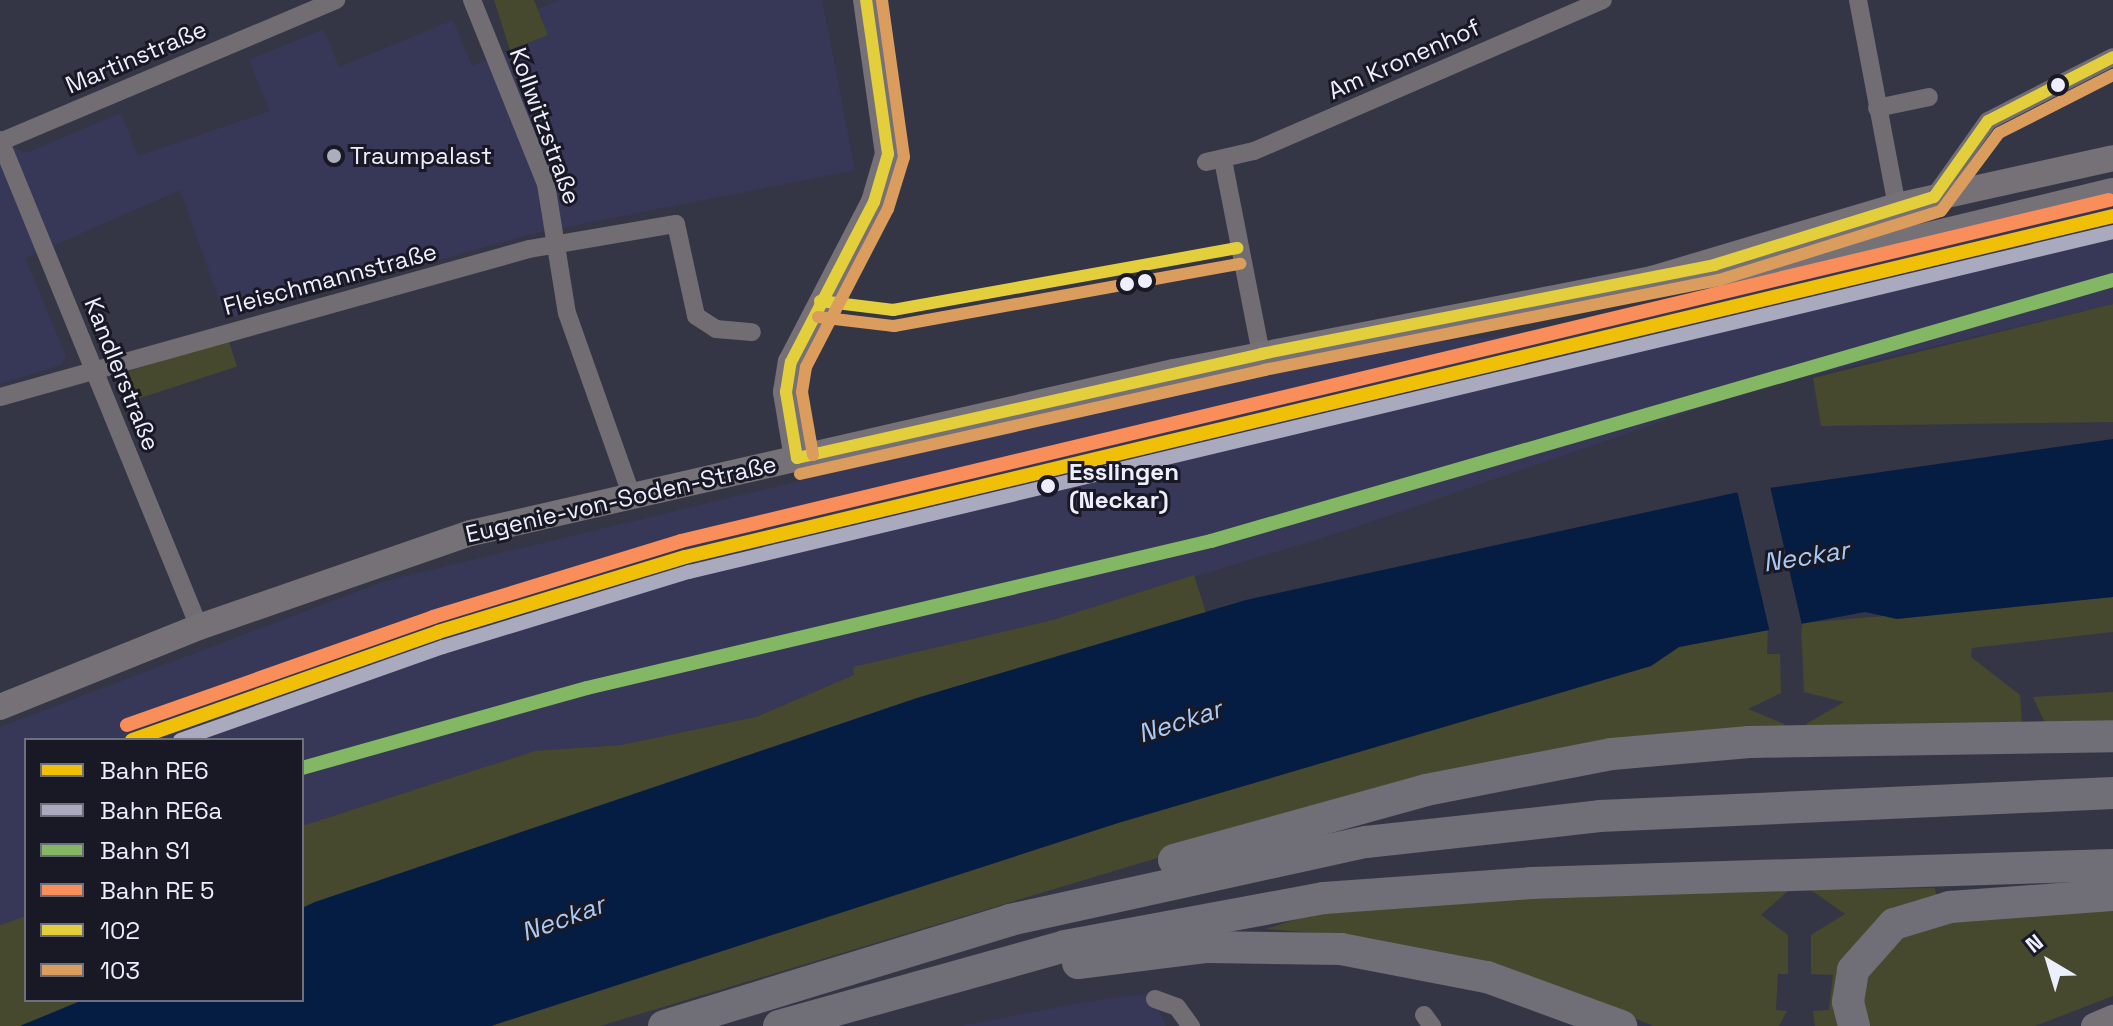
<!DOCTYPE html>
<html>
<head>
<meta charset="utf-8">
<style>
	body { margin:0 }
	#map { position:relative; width:2113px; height:1026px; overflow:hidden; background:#353645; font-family:"Space Grotesk",sans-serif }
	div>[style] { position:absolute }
	.built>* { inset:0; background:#373757 }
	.green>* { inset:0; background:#46492e; transform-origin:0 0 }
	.water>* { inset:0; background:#051d43 }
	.pier>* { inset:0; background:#353645; transform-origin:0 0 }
	.minor>* { height:18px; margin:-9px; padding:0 9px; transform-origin:9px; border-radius:9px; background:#716d73 }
	.secondary>* { height:26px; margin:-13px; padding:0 13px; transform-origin:13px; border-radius:13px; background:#757177 }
	.trunk>* { height:32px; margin:-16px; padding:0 16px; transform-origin:16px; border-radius:16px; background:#706e76 }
	.bus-1>* { height:12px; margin:-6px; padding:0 6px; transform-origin:6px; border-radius:6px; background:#e3cf3b }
	.bus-2>* { height:12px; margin:-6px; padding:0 6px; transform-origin:6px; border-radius:6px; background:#db9d5d }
	.rail-1>* { height:14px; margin:-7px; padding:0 7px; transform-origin:7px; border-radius:7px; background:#f0c008 }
	.rail-2>* { height:14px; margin:-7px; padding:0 7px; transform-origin:7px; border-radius:7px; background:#aaaabe }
	.rail-3>* { height:14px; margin:-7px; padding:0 7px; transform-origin:7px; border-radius:7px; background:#84b764 }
	.rail-4>* { height:14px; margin:-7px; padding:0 7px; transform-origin:7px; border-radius:7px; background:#fa8e5a }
	.dots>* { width:22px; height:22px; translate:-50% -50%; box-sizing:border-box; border:4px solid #191926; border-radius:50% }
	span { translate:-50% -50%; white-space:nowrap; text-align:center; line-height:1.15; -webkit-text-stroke:6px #191926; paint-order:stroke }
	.street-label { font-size:24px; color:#eeeffe }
	.poi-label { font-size:24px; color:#eeeffe }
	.left { translate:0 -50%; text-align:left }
	.stop-label { font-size:24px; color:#eeeffe; font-weight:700 }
	.water-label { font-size:26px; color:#aacaf4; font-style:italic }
	.legend { position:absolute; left:24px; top:738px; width:280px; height:264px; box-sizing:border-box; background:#191926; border:2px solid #6e6f7c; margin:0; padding:10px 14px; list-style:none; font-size:24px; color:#eeeffe }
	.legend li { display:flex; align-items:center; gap:16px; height:40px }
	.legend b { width:40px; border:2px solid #6e6f7c }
	.north { position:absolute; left:2009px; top:922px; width:80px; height:80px; -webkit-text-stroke:6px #191926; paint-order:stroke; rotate:322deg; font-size:22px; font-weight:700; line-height:32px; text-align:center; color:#eeeffe }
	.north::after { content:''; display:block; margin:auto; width:28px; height:36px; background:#eeeffe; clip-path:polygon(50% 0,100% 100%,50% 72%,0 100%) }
</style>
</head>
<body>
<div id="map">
	<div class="built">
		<i style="clip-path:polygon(560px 0,822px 0,855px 170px,536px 233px,226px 319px,180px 190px,25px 258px,66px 356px,61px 365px,0 384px,0 141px,26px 153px,121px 113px,138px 156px,270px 111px,249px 60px,324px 29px,339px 67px,453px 20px,472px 66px,548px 35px,538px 9px)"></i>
		<i style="clip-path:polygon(2113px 206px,2113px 304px,1762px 387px,1341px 532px,1053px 620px,853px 668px,855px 675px,756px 717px,621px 745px,535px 751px,302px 826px,302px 740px,26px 740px,26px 916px,0 925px,0 727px,385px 581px,1189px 387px,1428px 343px,1562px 329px)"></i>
		<i style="clip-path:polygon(1151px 993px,1166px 1026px,961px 1026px,1080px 1003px)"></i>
	</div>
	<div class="green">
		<i style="clip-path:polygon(494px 0,534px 0,548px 35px,510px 50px)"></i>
		<i style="clip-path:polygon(2113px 304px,2113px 422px,1821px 426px,1813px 378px)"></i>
		<i style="left:228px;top:339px;width:29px;height:117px;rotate:72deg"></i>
		<i style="clip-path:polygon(1194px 575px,1206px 613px,917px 698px,302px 908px,302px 826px,535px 751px,621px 745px,756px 717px,854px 675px,853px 667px,1053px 620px)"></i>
		<i style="clip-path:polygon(2113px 597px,2113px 632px,1972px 648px,1971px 657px,2020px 695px,2022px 723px,1806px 733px,1806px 724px,1844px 702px,1804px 692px,1801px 623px)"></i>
		<i style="clip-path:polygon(1768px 629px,1767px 654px,1780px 654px,1781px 693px,1748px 709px,1784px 724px,1785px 732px,1353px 799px,600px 1026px,491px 1026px,1118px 823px,1651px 666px,1679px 647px)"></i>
		<i style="clip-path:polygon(2113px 692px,2113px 724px,2046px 725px,2033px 697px)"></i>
		<i style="clip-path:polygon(1935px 888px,1937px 900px,1889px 918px,1844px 1026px,1815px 1026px,1813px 1011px,1829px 1010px,1833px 975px,1811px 974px,1811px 935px,1845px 914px,1811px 890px)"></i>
		<i style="clip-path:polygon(1789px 890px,1761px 915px,1788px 935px,1788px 974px,1778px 974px,1776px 1010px,1787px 1011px,1779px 1026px,1654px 1026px,1482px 960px,1363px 937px,1266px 929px,1313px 914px,1395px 904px)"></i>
		<i style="clip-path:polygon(2113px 904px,2113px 996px,2035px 1026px,1865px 1026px,1858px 986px,1916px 924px)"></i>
		<i style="clip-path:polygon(26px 916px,26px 1000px,83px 1000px,20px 1026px,0 1026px,0 925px)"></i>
	</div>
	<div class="water">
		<i style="clip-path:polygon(2113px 439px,2113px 597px,1897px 619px,1865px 612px,1679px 647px,1651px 666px,1118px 823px,491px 1026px,20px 1026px,83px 1000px,302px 1000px,302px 908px,315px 902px,917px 698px,1246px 600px,1734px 493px)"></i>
	</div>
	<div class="pier">
		<i style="left:1769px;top:482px;width:149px;height:33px;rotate:77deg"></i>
	</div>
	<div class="minor">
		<i style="left:472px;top:0;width:198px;rotate:68.1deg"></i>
		<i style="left:546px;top:184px;width:131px;rotate:80.8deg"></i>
		<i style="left:567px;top:313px;width:197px;rotate:70.5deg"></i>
		<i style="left:1858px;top:0;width:210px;rotate:79.3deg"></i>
		<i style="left:1877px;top:108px;width:53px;rotate:-11.9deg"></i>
		<i style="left:0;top:140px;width:526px;rotate:67.77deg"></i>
		<i style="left:0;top:142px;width:365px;rotate:-22.9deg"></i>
		<i style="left:1223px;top:160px;width:198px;rotate:78.9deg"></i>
		<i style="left:1206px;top:162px;width:49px;rotate:-12.9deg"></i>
		<i style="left:1254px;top:151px;width:380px;rotate:-23.4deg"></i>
		<i style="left:1934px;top:197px;width:93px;rotate:-54.6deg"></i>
		<i style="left:1988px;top:121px;width:140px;rotate:-27.1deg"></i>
		<i style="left:0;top:397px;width:549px;rotate:-15.63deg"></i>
		<i style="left:529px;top:249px;width:149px;rotate:-9.7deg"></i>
		<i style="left:676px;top:224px;width:94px;rotate:77.7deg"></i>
		<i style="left:696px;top:316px;width:24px;rotate:33deg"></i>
		<i style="left:716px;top:329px;width:36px;rotate:5deg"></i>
		<i style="left:1155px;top:999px;width:23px;rotate:20deg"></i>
		<i style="left:1177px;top:1007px;width:24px;rotate:54deg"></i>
		<i style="left:1424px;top:1015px;width:14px;rotate:54deg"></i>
	</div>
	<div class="secondary">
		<i style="left:1711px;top:276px;width:111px;rotate:-7.8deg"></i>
		<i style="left:1821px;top:261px;width:300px;rotate:-13.5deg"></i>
		<i style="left:797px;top:458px;width:67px;rotate:-99.5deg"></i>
		<i style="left:786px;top:392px;width:30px;rotate:-81deg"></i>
		<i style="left:791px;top:362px;width:180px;rotate:-62.6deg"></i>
		<i style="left:874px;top:202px;width:50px;rotate:-73.7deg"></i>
		<i style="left:888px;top:154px;width:156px;rotate:-98.1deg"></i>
		<i style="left:0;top:707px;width:214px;rotate:-21.9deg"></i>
		<i style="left:199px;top:627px;width:288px;rotate:-19.1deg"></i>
		<i style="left:471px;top:533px;width:721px;rotate:-12.9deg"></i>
		<i style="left:1174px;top:372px;width:487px;rotate:-11deg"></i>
		<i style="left:1652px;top:279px;width:256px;rotate:-16.6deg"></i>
		<i style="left:1897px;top:206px;width:221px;rotate:-12.5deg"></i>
		<i style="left:2094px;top:1026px;width:21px;rotate:-23deg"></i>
	</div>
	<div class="trunk">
		<i style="left:1174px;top:860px;width:262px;rotate:-15.5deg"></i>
		<i style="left:1426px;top:790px;width:189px;rotate:-11deg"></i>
		<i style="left:1612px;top:754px;width:138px;rotate:-5deg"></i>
		<i style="left:1749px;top:742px;width:364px;rotate:-0.9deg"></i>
		<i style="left:1078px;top:963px;width:130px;rotate:-7.1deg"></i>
		<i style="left:1207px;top:947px;width:134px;rotate:0.9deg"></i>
		<i style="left:1341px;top:949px;width:149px;rotate:10.9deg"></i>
		<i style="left:1487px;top:977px;width:143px;rotate:20.1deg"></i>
		<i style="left:664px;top:1026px;width:362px;rotate:-17deg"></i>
		<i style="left:1010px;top:920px;width:364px;rotate:-12.4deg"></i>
		<i style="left:1366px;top:842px;width:235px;rotate:-6.3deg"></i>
		<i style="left:1600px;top:816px;width:514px;rotate:-2.57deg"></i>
		<i style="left:779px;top:1026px;width:297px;rotate:-15.6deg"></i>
		<i style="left:1065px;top:946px;width:263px;rotate:-10.5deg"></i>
		<i style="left:1324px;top:898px;width:209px;rotate:-4.1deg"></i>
		<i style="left:1532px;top:883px;width:581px;rotate:-1.77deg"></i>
		<i style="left:1854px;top:1026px;width:25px;rotate:-104deg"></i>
		<i style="left:1848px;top:1002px;width:32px;rotate:-81deg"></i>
		<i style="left:1853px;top:970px;width:62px;rotate:-48.3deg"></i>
		<i style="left:1894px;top:924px;width:59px;rotate:-16.9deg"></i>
		<i style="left:1950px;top:907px;width:163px;rotate:-4.2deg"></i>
	</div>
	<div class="bus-1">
		<i style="left:820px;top:301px;width:74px;rotate:7deg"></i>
		<i style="left:893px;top:310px;width:350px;rotate:-10.2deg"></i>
		<i style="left:797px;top:458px;width:476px;rotate:-12.6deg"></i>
		<i style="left:1261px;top:354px;width:462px;rotate:-11.1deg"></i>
		<i style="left:1714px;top:265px;width:230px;rotate:-17.2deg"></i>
		<i style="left:1934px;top:197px;width:93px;rotate:-54.6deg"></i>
		<i style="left:1988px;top:121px;width:140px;rotate:-27.1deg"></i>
		<i style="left:797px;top:458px;width:67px;rotate:-99.5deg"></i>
		<i style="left:786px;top:392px;width:30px;rotate:-81deg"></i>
		<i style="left:791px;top:362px;width:180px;rotate:-62.6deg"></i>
		<i style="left:874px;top:202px;width:50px;rotate:-73.7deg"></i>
		<i style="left:888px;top:154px;width:156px;rotate:-98.1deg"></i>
	</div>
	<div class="bus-2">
		<i style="left:818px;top:317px;width:77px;rotate:6.8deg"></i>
		<i style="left:894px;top:326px;width:352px;rotate:-10.2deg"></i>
		<i style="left:813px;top:455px;width:64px;rotate:-99.9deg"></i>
		<i style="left:802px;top:392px;width:25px;rotate:-81deg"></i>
		<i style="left:806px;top:367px;width:178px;rotate:-62.6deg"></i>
		<i style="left:888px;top:209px;width:54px;rotate:-72.9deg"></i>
		<i style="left:904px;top:157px;width:159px;rotate:-98deg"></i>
		<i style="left:800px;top:474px;width:476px;rotate:-12.6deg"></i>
		<i style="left:1264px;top:370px;width:464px;rotate:-11.2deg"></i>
		<i style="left:1719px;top:280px;width:232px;rotate:-17.3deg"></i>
		<i style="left:1941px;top:211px;width:97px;rotate:-53.4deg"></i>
		<i style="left:1999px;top:133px;width:128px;rotate:-27deg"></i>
	</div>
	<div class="rail-1">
		<i style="left:132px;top:740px;width:324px;rotate:-19.4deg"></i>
		<i style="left:438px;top:632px;width:258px;rotate:-16.9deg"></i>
		<i style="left:685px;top:557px;width:1468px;rotate:-13.43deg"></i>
	</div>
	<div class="rail-2">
		<i style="left:180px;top:740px;width:279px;rotate:-19.5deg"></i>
		<i style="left:443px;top:647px;width:257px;rotate:-17deg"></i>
		<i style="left:689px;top:572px;width:1464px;rotate:-13.43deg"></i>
	</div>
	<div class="rail-3">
		<i style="left:302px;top:768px;width:296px;rotate:-15.7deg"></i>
		<i style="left:587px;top:688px;width:641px;rotate:-13.26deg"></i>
		<i style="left:1211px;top:541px;width:939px;rotate:-16.14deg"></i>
	</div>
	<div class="rail-4">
		<i style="left:127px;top:725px;width:324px;rotate:-19.4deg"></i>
		<i style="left:433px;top:617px;width:259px;rotate:-17deg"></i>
		<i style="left:681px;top:541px;width:1468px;rotate:-13.43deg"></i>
	</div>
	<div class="dots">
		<i style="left:2058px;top:85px;background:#eeeffe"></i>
		<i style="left:334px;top:156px;background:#adaebd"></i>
		<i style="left:1145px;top:281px;background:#eeeffe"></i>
		<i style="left:1127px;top:284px;background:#eeeffe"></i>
		<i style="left:1048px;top:486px;background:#eeeffe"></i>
	</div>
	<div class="street-label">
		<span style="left:136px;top:57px;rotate:-23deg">Martinstraße</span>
		<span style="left:1404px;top:59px;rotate:-24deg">Am Kronenhof</span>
		<span style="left:545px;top:126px;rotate:70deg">Kollwitzstraße</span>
		<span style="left:330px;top:279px;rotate:-15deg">Fleischmannstraße</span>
		<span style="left:122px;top:374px;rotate:68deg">Kandlerstraße</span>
		<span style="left:621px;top:499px;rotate:-13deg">Eugenie-von-Soden-Straße</span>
	</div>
	<div class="poi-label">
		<span class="left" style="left:350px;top:156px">Traumpalast</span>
	</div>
	<div class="stop-label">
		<span class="left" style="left:1069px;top:486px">Esslingen<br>(Neckar)</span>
	</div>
	<div class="water-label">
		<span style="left:1806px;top:557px;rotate:-9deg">Neckar</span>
		<span style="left:1180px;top:722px;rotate:-18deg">Neckar</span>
		<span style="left:563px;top:919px;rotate:-20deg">Neckar</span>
	</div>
	<ul class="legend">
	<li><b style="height:10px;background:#f0c008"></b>Bahn RE6</li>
	<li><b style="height:10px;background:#aaaabe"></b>Bahn RE6a</li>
	<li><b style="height:10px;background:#84b764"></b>Bahn S1</li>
	<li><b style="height:10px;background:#fa8e5a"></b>Bahn RE 5</li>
	<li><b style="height:10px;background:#e3cf3b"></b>102</li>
	<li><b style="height:10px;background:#db9d5d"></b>103</li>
	</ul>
	<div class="north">N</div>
</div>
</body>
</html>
